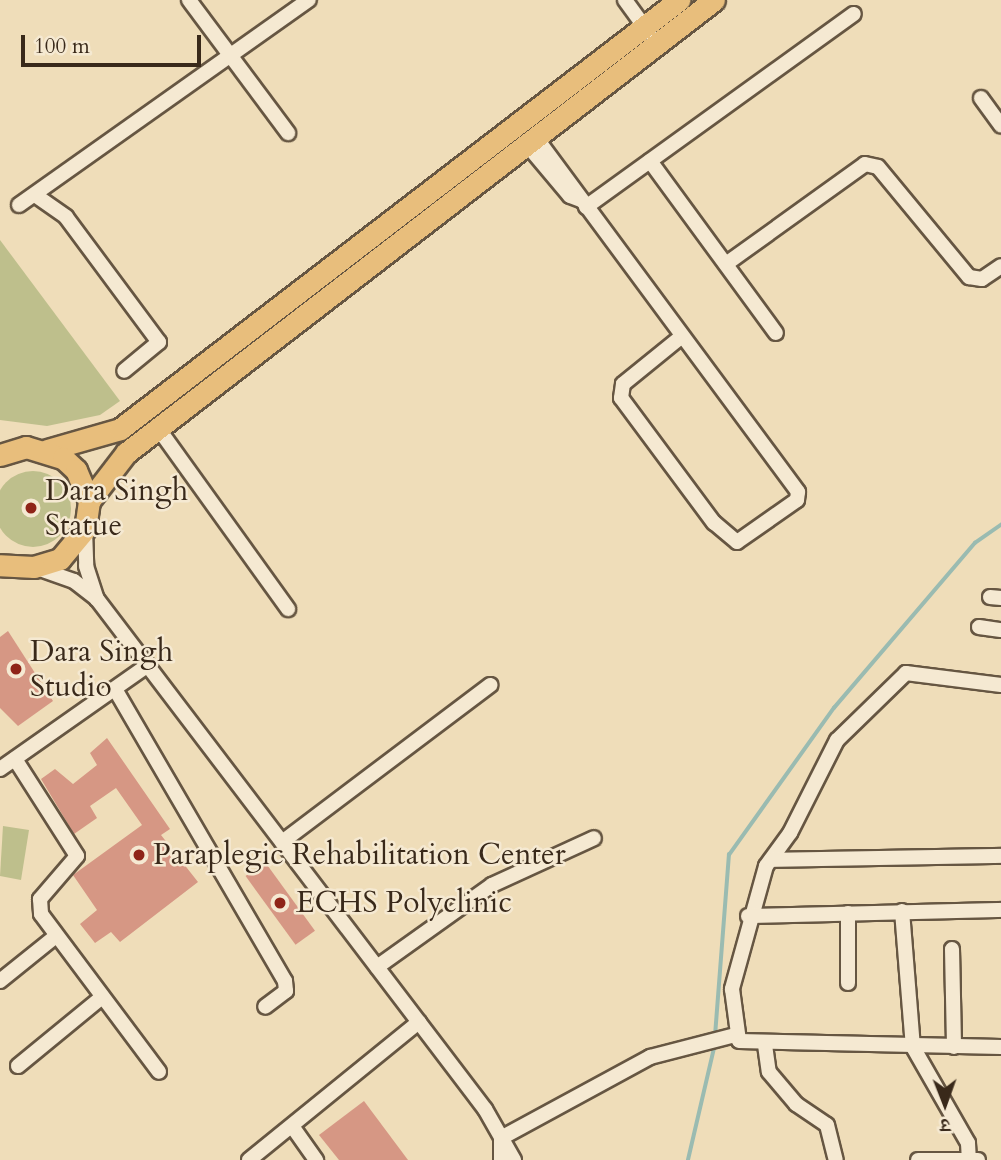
<!DOCTYPE html>
<html>
<head>
<meta charset="utf-8">
<style>
	body { margin:0 }
	#map { position:relative; width:1001px; height:1160px; overflow:hidden; background:#efddb9; font-family:Cardo,"Noto Serif Devanagari",serif }
	div>[style] { position:absolute }
	.green>* { inset:0; background:#bebf8c }
	.round { border-radius:50% }
	.stream>* { height:3.5px; margin:-1.75px; padding:0 1.75px; transform-origin:1.75px; border-radius:1.75px; background:#9abbb1 }
	.building>* { inset:0; background:#d69784; transform-origin:0 0 }
	.roads { filter:drop-shadow(2px 0 #665642) drop-shadow(-2px 0 #665642) drop-shadow(0 2px #665642) drop-shadow(0 -2px #665642) }
	.minor>* { height:14px; margin:-7px; padding:0 7px; transform-origin:7px; border-radius:7px; background:#f5e9d2 }
	.highway>* { height:21px; margin:-10.5px; padding:0 10.5px; transform-origin:10.5px; border-radius:10.5px; background:#e8be7c }
	.dots>* { width:19px; height:19px; translate:-50% -50%; box-sizing:border-box; border:4px solid #f5e9d2; border-radius:50% }
	span { translate:-50% -50%; white-space:nowrap; text-align:center; line-height:1.15; -webkit-text-stroke:5px #f5e9d2; paint-order:stroke }
	.poi-label { font-size:30px; color:#39291a }
	.left { translate:0 -50%; text-align:left }
	.north { position:absolute; left:910px; top:1069px; width:70px; height:70px; -webkit-text-stroke:5px #f5e9d2; paint-order:stroke; rotate:179deg; font-size:19px; font-weight:700; line-height:28px; text-align:center; color:#39291a }
	.north::after { content:''; display:block; margin:auto; width:24px; height:32px; background:#39291a; clip-path:polygon(50% 0,100% 100%,50% 72%,0 100%) }
	.scale { position:absolute; left:21px; top:35px; width:180px; height:32px; box-sizing:border-box; border:4px solid #39291a; border-top:0; padding-left:9px; font-size:21px; line-height:24px; white-space:nowrap; color:#39291a; -webkit-text-stroke:5px #f5e9d2; paint-order:stroke }
</style>
</head>
<body>
<div id="map">
	<div class="green">
		<i style="clip-path:polygon(0 240px,120px 401px,100px 415px,47px 426px,0 420px)"></i>
		<i class="round" style="left:-5px;top:471px;width:76px;height:76px"></i>
		<i style="clip-path:polygon(3px 826px,29px 830px,21px 880px,0 876px)"></i>
	</div>
	<div class="stream">
		<i style="left:715px;top:1036px;width:182px;rotate:-85.6deg"></i>
		<i style="left:729px;top:855px;width:181px;rotate:-54.5deg"></i>
		<i style="left:834px;top:708px;width:217px;rotate:-49.5deg"></i>
		<i style="left:975px;top:543px;width:32px;rotate:-35deg"></i>
		<i style="left:688px;top:1160px;width:119px;rotate:-76.9deg"></i>
	</div>
	<div class="building">
		<i style="clip-path:polygon(8px 631px,53px 701px,18px 726px,0 708px,0 637px)"></i>
		<i style="clip-path:polygon(107px 738px,170px 829px,161px 835px,198px 882px,120px 942px,111px 932px,95px 943px,80px 924px,97px 910px,73px 875px,142px 825px,116px 788px,90px 806px,97px 818px,74px 834px,41px 779px,55px 769px,73px 784px,97px 765px,90px 753px)"></i>
		<i style="left:265px;top:862px;width:85px;height:24px;rotate:54deg"></i>
		<i style="clip-path:polygon(364px 1101px,408px 1160px,339px 1160px,319px 1135px)"></i>
	</div>
	<div class="roads">
		<div class="minor">
			<i style="left:189px;top:0;width:166px;rotate:53.3deg"></i>
			<i style="left:625px;top:0;width:41px;rotate:54deg"></i>
			<i style="left:981px;top:98px;width:34px;rotate:54deg"></i>
			<i style="left:537px;top:139px;width:439px;rotate:53.5deg"></i>
			<i style="left:798px;top:492px;width:8px;rotate:97deg"></i>
			<i style="left:797px;top:500px;width:73px;rotate:145deg"></i>
			<i style="left:737px;top:542px;width:30px;rotate:-140deg"></i>
			<i style="left:714px;top:523px;width:156px;rotate:-126.6deg"></i>
			<i style="left:621px;top:398px;width:14px;rotate:-82deg"></i>
			<i style="left:623px;top:384px;width:76px;rotate:-39.1deg"></i>
			<i style="left:528px;top:146px;width:65px;rotate:50deg"></i>
			<i style="left:570px;top:196px;width:12px;rotate:20deg"></i>
			<i style="left:650px;top:161px;width:213px;rotate:53.8deg"></i>
			<i style="left:35px;top:195px;width:38px;rotate:35deg"></i>
			<i style="left:66px;top:217px;width:156px;rotate:53.4deg"></i>
			<i style="left:159px;top:342px;width:45px;rotate:140.4deg"></i>
			<i style="left:19px;top:205px;width:355px;rotate:-35.3deg"></i>
			<i style="left:586px;top:207px;width:330px;rotate:-35.8deg"></i>
			<i style="left:726px;top:264px;width:171px;rotate:-35.7deg"></i>
			<i style="left:865px;top:164px;width:13px;rotate:13deg"></i>
			<i style="left:878px;top:167px;width:143px;rotate:50.4deg"></i>
			<i style="left:969px;top:277px;width:13px;rotate:9deg"></i>
			<i style="left:982px;top:279px;width:23px;rotate:-34deg"></i>
			<i style="left:158px;top:428px;width:223px;rotate:54.3deg"></i>
			<i style="left:85px;top:529px;width:37px;rotate:88deg"></i>
			<i style="left:86px;top:566px;width:35px;rotate:72deg"></i>
			<i style="left:34px;top:567px;width:42px;rotate:19.3deg"></i>
			<i style="left:74px;top:581px;width:29px;rotate:38deg"></i>
			<i style="left:97px;top:599px;width:641px;rotate:52.74deg"></i>
			<i style="left:485px;top:1109px;width:59px;rotate:60.4deg"></i>
			<i style="left:990px;top:597px;width:11px;rotate:5deg"></i>
			<i style="left:979px;top:627px;width:22px;rotate:8deg"></i>
			<i style="left:1001px;top:685px;width:96px;rotate:-172.8deg"></i>
			<i style="left:906px;top:673px;width:96px;rotate:135.8deg"></i>
			<i style="left:837px;top:740px;width:104px;rotate:116.8deg"></i>
			<i style="left:790px;top:833px;width:41px;rotate:126deg"></i>
			<i style="left:766px;top:866px;width:128px;rotate:105.5deg"></i>
			<i style="left:732px;top:989px;width:52px;rotate:82.3deg"></i>
			<i style="left:739px;top:1041px;width:262px;rotate:1.3deg"></i>
			<i style="left:115px;top:689px;width:338px;rotate:59.8deg"></i>
			<i style="left:285px;top:981px;width:10px;rotate:84deg"></i>
			<i style="left:286px;top:991px;width:26px;rotate:143deg"></i>
			<i style="left:15px;top:759px;width:115px;rotate:57.4deg"></i>
			<i style="left:77px;top:856px;width:57px;rotate:130.7deg"></i>
			<i style="left:40px;top:899px;width:15px;rotate:86deg"></i>
			<i style="left:41px;top:914px;width:197px;rotate:53.2deg"></i>
			<i style="left:0;top:769px;width:181px;rotate:-35.1deg"></i>
			<i style="left:282px;top:842px;width:261px;rotate:-37deg"></i>
			<i style="left:771px;top:860px;width:230px;rotate:-1deg"></i>
			<i style="left:902px;top:911px;width:136px;rotate:85.4deg"></i>
			<i style="left:913px;top:1047px;width:111px;rotate:60.2deg"></i>
			<i style="left:968px;top:1143px;width:17px;rotate:87deg"></i>
			<i style="left:848px;top:913px;width:70px;rotate:90deg"></i>
			<i style="left:748px;top:916px;width:253px;rotate:-1.4deg"></i>
			<i style="left:952px;top:949px;width:98px;rotate:88.8deg"></i>
			<i style="left:377px;top:967px;width:141px;rotate:-35.5deg"></i>
			<i style="left:492px;top:885px;width:112px;rotate:-24.7deg"></i>
			<i style="left:0;top:981px;width:72px;rotate:-38.8deg"></i>
			<i style="left:765px;top:1045px;width:27px;rotate:82deg"></i>
			<i style="left:769px;top:1072px;width:42px;rotate:49.8deg"></i>
			<i style="left:796px;top:1104px;width:37px;rotate:34deg"></i>
			<i style="left:827px;top:1125px;width:36px;rotate:76deg"></i>
			<i style="left:18px;top:1066px;width:109px;rotate:-39.4deg"></i>
			<i style="left:292px;top:1126px;width:42px;rotate:54.8deg"></i>
			<i style="left:249px;top:1160px;width:219px;rotate:-39.1deg"></i>
			<i style="left:501px;top:1160px;width:22px;rotate:-90deg"></i>
			<i style="left:501px;top:1138px;width:170px;rotate:-28.5deg"></i>
			<i style="left:650px;top:1057px;width:88px;rotate:-14.5deg"></i>
			<i style="left:918px;top:1160px;width:60px"></i>
		</div>
		<div class="highway">
			<i style="left:47px;top:450px;width:76px;rotate:-16deg"></i>
			<i style="left:120px;top:429px;width:705px;rotate:-37.5deg"></i>
			<i style="left:0;top:455px;width:27px;rotate:-17deg"></i>
			<i style="left:26px;top:447px;width:39px;rotate:17deg"></i>
			<i style="left:63px;top:458px;width:18px;rotate:43deg"></i>
			<i style="left:76px;top:470px;width:34px;rotate:67deg"></i>
			<i style="left:89px;top:501px;width:28px;rotate:98deg"></i>
			<i style="left:85px;top:529px;width:39px;rotate:130deg"></i>
			<i style="left:60px;top:559px;width:27px;rotate:163deg"></i>
			<i style="left:34px;top:567px;width:34px;rotate:-177deg"></i>
			<i style="left:89px;top:501px;width:61px;rotate:-52.4deg"></i>
			<i style="left:126px;top:453px;width:742px;rotate:-37.61deg"></i>
		</div>
	</div>
	<div class="dots">
		<i style="left:31px;top:508px;background:#8f2418"></i>
		<i style="left:16px;top:669px;background:#8f2418"></i>
		<i style="left:139px;top:855px;background:#8f2418"></i>
		<i style="left:280px;top:903px;background:#8f2418"></i>
	</div>
	<div class="poi-label">
		<span class="left" style="left:45px;top:508px">Dara Singh<br>Statue</span>
		<span class="left" style="left:30px;top:669px">Dara Singh<br>Studio</span>
		<span class="left" style="left:153px;top:855px">Paraplegic Rehabilitation Center</span>
		<span class="left" style="left:296px;top:903px">ECHS Polyclinic</span>
	</div>
	<div class="north">उ</div>
	<div class="scale">100 m</div>
</div>
</body>
</html>
